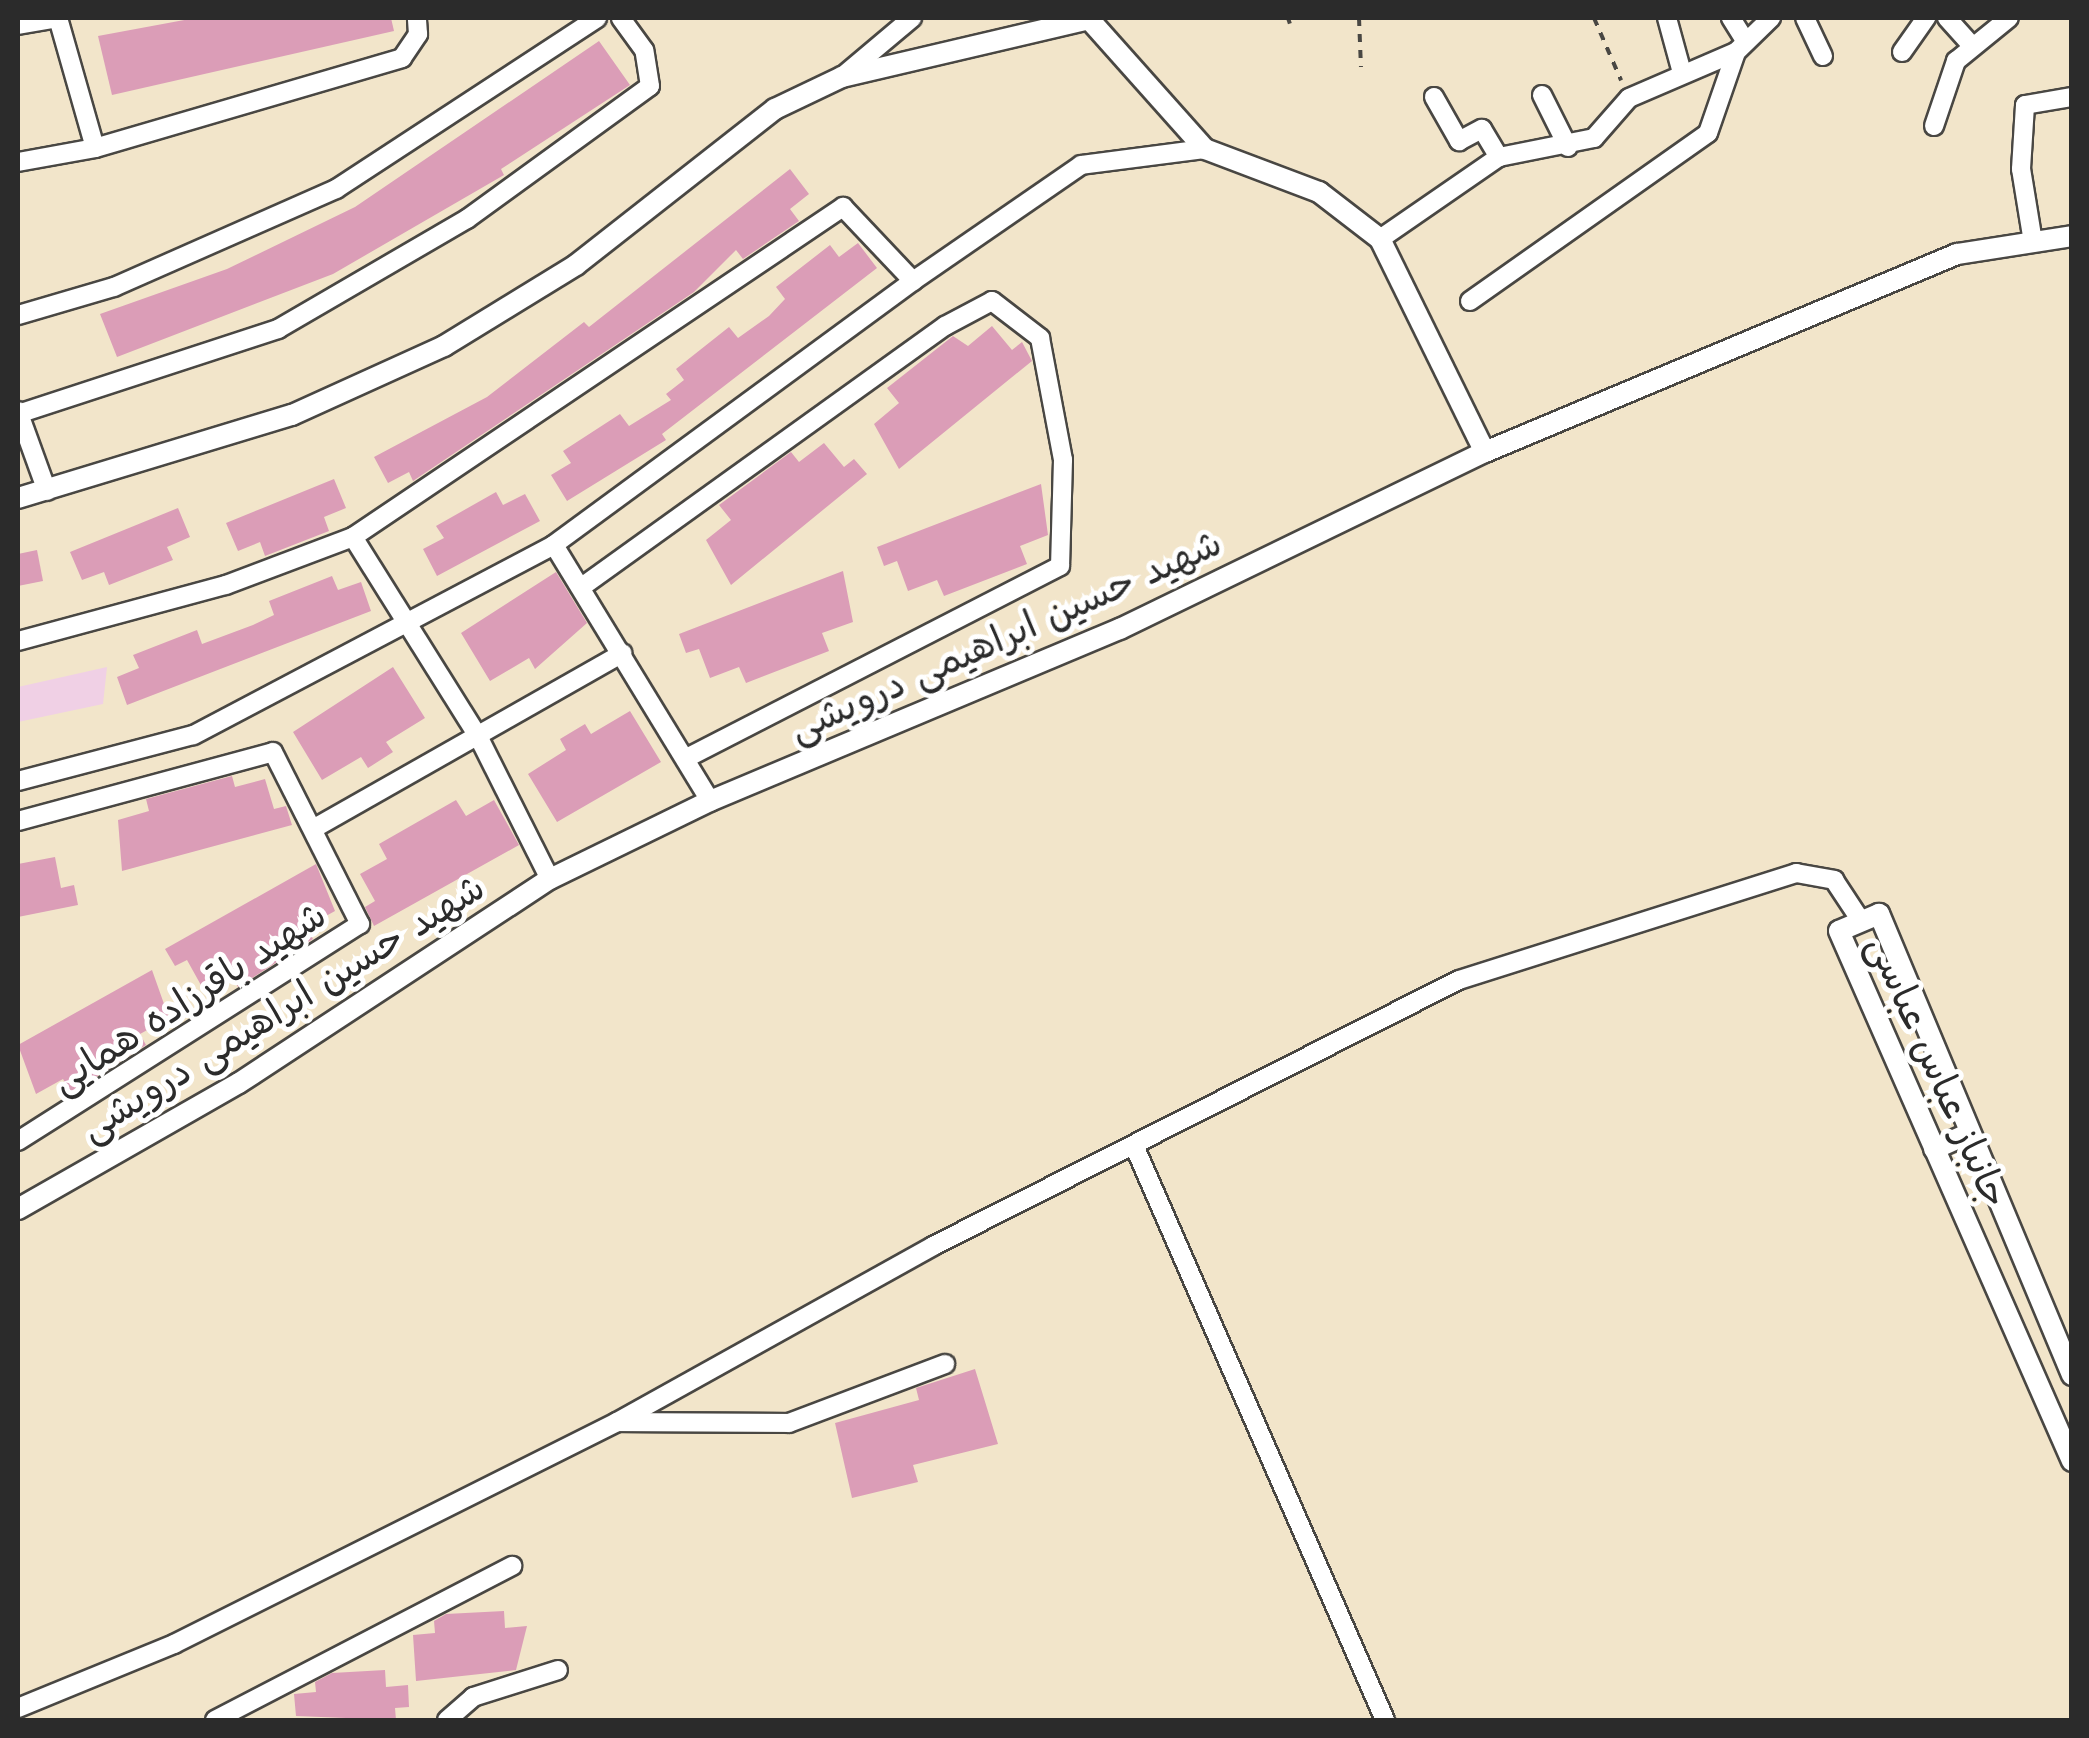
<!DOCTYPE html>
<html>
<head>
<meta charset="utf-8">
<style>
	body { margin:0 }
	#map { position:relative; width:2089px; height:1738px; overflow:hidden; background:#f2e5ca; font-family:"Shantell Sans","Playpen Sans Arabic",sans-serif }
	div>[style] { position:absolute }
	.built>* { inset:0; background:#f0d0e5 }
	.building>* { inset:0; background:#db9db7 }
	.path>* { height:4px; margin-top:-2px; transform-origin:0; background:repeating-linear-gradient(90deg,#494743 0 8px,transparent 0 16px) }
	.roads { filter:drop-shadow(2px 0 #494743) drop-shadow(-2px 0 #494743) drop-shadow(0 2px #494743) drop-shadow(0 -2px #494743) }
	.minor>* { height:18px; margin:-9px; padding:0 9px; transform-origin:9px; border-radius:9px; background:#fff }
	.tertiary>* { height:20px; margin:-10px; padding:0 10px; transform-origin:10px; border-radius:10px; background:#fff }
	span { translate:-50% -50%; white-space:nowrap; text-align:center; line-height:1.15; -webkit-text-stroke:10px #fff; paint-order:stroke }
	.street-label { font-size:38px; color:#2b2b2b }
	.frame { position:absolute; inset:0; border:20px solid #2b2b2b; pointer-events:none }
</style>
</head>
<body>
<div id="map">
	<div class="built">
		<i style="clip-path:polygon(107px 667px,103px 704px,18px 722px,18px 687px)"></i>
	</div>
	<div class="building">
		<i style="clip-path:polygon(195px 18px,391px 18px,394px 31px,112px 95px,98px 36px)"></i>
		<i style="clip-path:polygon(599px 41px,630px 85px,501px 169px,504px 175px,333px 274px,117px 357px,100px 314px,227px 269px,355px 207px)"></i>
		<i style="clip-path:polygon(790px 169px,809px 194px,790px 209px,799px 221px,743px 259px,736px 250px,694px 292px,413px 481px,409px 472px,388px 483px,374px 457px,487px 397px,584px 322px,589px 327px)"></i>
		<i style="clip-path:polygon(858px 243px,877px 268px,662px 434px,666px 440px,567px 501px,551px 475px,571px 463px,563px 451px,620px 414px,629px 426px,671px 400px,666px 394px,684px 380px,676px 369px,729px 327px,738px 338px,769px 316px,785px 299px,776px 287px,830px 245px,839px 257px)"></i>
		<i style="clip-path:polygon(992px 326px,1012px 350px,1022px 342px,1032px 361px,899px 469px,874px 424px,899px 403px,887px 388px,953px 336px,968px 346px)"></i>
		<i style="clip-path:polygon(824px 443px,844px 467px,854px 459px,867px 474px,731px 585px,706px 540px,731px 520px,719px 505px,791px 452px,799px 462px)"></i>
		<i style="clip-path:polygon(334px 479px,346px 508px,324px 517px,329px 531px,265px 556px,260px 542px,238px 551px,226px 523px)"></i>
		<i style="clip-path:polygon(1041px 484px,1048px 535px,1020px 546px,1027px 564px,944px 596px,937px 580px,908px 591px,897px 561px,884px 566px,877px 547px)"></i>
		<i style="clip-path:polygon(496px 492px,503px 505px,525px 494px,540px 521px,437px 576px,423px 549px,444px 538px,436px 526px)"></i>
		<i style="clip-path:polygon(178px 508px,190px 537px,167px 547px,173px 560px,109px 585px,104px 572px,82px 580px,70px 552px)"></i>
		<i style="clip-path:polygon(37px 550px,43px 581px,18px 586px,18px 554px)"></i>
		<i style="clip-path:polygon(843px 571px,853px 622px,822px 633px,829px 651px,746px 683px,739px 667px,710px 678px,699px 649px,686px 653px,679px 634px)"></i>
		<i style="clip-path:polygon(556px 572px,587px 623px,535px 669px,529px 658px,490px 681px,461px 633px)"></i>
		<i style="clip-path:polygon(332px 576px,338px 590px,361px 582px,371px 611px,127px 705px,117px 677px,139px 668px,133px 655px,197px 630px,202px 644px,253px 625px,274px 615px,269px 601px)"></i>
		<i style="clip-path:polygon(393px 667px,425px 718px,386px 742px,393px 752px,368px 768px,361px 757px,322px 780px,293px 732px)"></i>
		<i style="clip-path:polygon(630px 711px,661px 762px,557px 822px,528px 774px,566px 750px,560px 739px,585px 724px,591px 734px)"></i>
		<i style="clip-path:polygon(232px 776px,235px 787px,265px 779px,274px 809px,286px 806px,292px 825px,122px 871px,118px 820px,149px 811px,146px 799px)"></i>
		<i style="clip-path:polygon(456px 800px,466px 816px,494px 800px,519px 845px,374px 926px,365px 907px,375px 901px,360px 874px,387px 859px,379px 844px)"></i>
		<i style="clip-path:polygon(55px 857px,61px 888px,74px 885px,78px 905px,18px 917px,18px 864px)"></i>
		<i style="clip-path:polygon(316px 864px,335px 911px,306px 927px,313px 939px,238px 987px,230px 972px,202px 987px,187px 960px,175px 966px,165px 949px)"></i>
		<i style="clip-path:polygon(152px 970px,169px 1018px,140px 1034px,146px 1045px,71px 1093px,63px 1079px,36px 1094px,18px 1045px)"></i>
		<i style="clip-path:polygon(975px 1369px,998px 1444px,913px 1465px,918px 1482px,852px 1498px,835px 1423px,919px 1400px,916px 1388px)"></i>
		<i style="clip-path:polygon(504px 1611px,505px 1628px,527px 1626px,516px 1670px,416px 1681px,413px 1635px,435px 1633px,434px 1621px,446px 1614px)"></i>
		<i style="clip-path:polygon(385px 1670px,386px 1687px,408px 1685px,409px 1707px,395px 1708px,396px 1720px,296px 1716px,294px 1694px,316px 1692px,315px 1682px,332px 1673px)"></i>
	</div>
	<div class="path">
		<i style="left:1288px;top:18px;width:6px;rotate:72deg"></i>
		<i style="left:1359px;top:18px;width:49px;rotate:87.7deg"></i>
		<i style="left:1594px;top:18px;width:68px;rotate:66.5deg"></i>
	</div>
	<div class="roads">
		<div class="minor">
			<i style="left:58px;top:18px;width:135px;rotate:74.1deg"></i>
			<i style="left:1667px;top:18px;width:57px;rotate:74.7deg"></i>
			<i style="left:1731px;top:18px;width:28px;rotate:58deg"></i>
			<i style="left:1805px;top:18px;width:42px;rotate:64.7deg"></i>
			<i style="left:1947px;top:18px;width:36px;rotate:48deg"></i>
			<i style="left:18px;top:25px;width:40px;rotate:-10deg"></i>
			<i style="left:1902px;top:52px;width:42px;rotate:-54.8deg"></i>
			<i style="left:844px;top:75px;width:89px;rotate:-40deg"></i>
			<i style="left:1542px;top:95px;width:58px;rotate:63.4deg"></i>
			<i style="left:1434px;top:97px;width:51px;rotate:60.4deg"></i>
			<i style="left:1459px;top:141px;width:26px;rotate:-28deg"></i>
			<i style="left:1482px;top:129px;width:33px;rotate:59deg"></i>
			<i style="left:1934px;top:126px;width:69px;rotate:-71.3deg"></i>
			<i style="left:1956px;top:61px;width:68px;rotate:-39.1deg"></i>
			<i style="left:18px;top:162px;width:78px;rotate:-10.3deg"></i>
			<i style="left:95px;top:148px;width:320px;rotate:-16.3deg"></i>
			<i style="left:402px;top:58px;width:29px;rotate:-56deg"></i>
			<i style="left:418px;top:34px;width:16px;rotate:-94deg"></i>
			<i style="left:1380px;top:239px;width:145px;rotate:-34.6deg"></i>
			<i style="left:1499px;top:157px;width:97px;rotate:-11.3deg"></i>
			<i style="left:1594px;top:138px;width:53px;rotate:-48.8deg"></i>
			<i style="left:1629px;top:98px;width:116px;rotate:-23.3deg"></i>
			<i style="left:1736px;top:52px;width:49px;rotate:-44.2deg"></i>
			<i style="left:2033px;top:242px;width:74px;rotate:-99.3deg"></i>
			<i style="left:2021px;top:169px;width:64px;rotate:-86.4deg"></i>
			<i style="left:2025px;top:105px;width:48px;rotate:-9.7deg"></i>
			<i style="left:913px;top:281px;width:204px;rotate:-34.6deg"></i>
			<i style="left:1081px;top:165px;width:125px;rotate:-7.4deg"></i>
			<i style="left:1470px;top:301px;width:291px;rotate:-35.2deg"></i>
			<i style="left:1708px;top:133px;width:86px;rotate:-70.9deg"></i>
			<i style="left:18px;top:315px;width:100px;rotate:-16.3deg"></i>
			<i style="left:114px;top:287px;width:243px;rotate:-23.8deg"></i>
			<i style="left:336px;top:189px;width:312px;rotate:-33.2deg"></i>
			<i style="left:18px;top:411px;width:85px;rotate:70.1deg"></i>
			<i style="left:18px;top:414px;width:274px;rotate:-18.1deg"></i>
			<i style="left:278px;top:329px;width:219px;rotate:-30.2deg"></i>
			<i style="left:467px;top:219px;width:226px;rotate:-36deg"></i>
			<i style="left:650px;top:86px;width:36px;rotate:-99deg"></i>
			<i style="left:644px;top:50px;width:39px;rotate:-126deg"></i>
			<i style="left:353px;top:537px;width:235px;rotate:57.9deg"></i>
			<i style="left:478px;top:736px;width:160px;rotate:63.3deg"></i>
			<i style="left:554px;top:545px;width:300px;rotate:58.6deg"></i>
			<i style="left:583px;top:586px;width:446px;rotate:-35.7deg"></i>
			<i style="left:945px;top:326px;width:53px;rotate:-28deg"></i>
			<i style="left:992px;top:301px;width:61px;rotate:37.6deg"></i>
			<i style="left:1040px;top:338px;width:124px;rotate:79.3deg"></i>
			<i style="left:1063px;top:460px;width:106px;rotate:91.6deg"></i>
			<i style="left:1060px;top:566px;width:418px;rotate:152.8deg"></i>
			<i style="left:18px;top:641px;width:215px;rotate:-15.1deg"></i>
			<i style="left:226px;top:585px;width:136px;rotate:-20.7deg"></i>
			<i style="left:353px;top:537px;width:591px;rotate:-33.96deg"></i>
			<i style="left:843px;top:207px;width:102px;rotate:46.6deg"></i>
			<i style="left:913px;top:281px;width:446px;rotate:143.7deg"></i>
			<i style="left:554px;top:545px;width:408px;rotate:152.2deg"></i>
			<i style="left:193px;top:735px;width:181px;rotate:165.3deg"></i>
			<i style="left:18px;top:821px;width:264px;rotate:-15.1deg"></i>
			<i style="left:273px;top:752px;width:193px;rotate:63.2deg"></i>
			<i style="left:360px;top:924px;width:405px;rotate:147.6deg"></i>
			<i style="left:313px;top:829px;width:356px;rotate:-29.6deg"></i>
			<i style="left:1136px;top:1150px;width:622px;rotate:66.4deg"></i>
			<i style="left:617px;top:1422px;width:172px;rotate:0.3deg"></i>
			<i style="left:789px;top:1423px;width:167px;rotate:-20.7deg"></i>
			<i style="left:18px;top:1708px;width:169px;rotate:-22.3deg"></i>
			<i style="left:174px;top:1644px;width:496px;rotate:-26.6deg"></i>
			<i style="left:617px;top:1422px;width:362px;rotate:-29.1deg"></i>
			<i style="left:933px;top:1246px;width:589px;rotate:-26.83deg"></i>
			<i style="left:1459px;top:980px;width:354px;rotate:-17.6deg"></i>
			<i style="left:1796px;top:873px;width:39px;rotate:10deg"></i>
			<i style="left:1834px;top:880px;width:49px;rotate:56.6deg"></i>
			<i style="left:215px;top:1720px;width:335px;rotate:-27.4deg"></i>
			<i style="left:447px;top:1720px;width:35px;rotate:-41deg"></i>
			<i style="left:473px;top:1697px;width:89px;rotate:-17.6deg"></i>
		</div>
		<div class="tertiary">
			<i style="left:18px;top:498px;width:286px;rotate:-16.9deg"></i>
			<i style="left:292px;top:415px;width:167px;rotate:-24.4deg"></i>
			<i style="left:444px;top:346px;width:155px;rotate:-31.5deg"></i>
			<i style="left:576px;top:265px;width:253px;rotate:-38.1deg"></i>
			<i style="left:775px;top:109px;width:74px;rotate:-25.5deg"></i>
			<i style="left:842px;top:77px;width:254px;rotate:-13.2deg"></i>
			<i style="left:1089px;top:19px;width:174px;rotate:48.3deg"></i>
			<i style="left:1205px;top:149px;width:122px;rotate:20.7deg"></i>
			<i style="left:1319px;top:192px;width:77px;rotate:37.6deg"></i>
			<i style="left:1380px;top:239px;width:237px;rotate:63.8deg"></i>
			<i style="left:1934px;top:1149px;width:39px;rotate:-24deg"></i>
			<i style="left:18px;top:1209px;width:254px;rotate:-29.7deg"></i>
			<i style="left:239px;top:1083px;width:372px;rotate:-33.3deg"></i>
			<i style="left:550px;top:879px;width:178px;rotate:-26deg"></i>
			<i style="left:710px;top:801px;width:445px;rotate:-22.8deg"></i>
			<i style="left:1120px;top:629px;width:406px;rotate:-25.9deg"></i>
			<i style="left:1485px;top:452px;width:512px;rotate:-22.76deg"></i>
			<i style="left:1957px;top:254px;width:116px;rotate:-8.9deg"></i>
			<i style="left:2072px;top:1375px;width:500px;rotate:-112.7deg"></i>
			<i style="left:1879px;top:914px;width:43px;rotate:157deg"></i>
			<i style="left:1839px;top:931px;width:579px;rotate:66.27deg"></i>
		</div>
	</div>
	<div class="street-label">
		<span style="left:1005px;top:635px;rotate:-24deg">شهید حسین ابراهیمی درویشی</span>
		<span style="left:188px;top:997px;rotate:-33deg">شهید باقرزاده همایی</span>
		<span style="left:282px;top:1007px;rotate:-32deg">شهید حسین ابراهیمی درویشی</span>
		<span style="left:1939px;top:1071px;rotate:66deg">جانباز عباس عباسی</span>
	</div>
	<div class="frame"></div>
</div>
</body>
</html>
